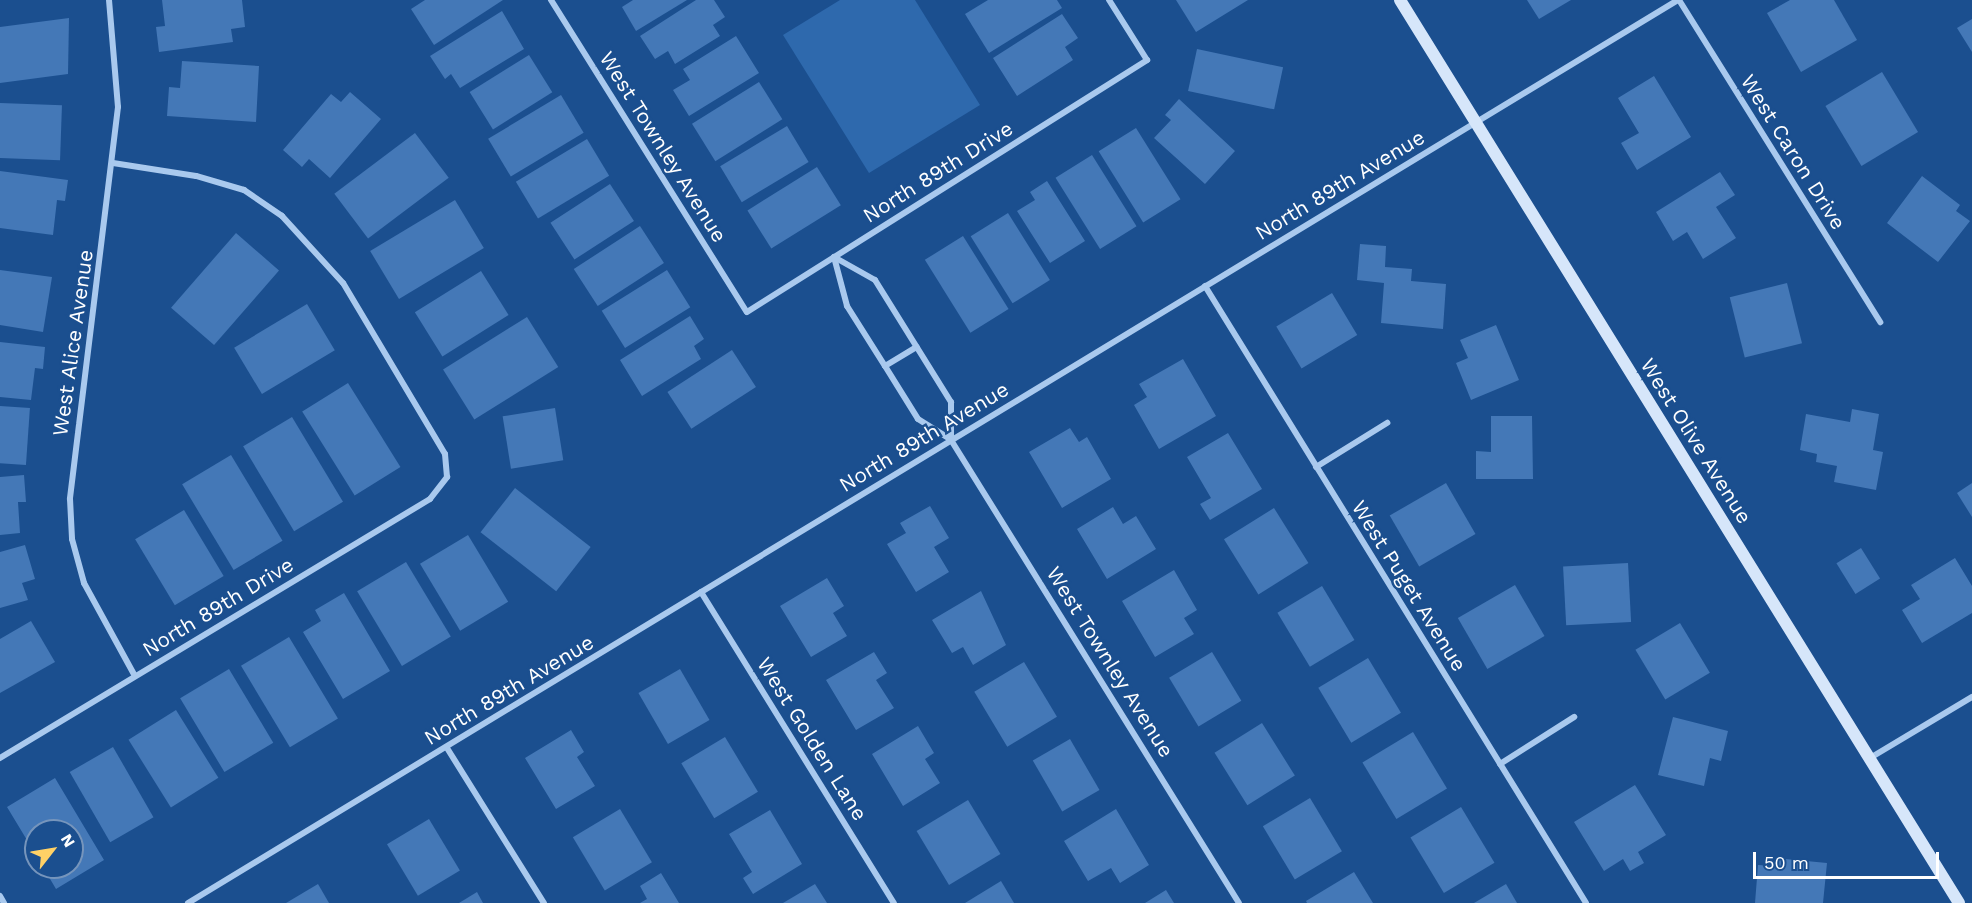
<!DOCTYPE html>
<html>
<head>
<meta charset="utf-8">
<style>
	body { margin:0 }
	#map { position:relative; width:1972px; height:903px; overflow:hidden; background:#1b4f8f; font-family:"Work Sans",sans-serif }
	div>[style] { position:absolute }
	.green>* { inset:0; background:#2e69ad }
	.building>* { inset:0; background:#4478b7; transform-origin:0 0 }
	.street>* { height:6px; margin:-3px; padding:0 3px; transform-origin:3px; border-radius:3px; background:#a9c9ee }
	.secondary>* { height:12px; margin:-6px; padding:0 6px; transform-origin:6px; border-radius:6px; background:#d6e6fa }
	span { translate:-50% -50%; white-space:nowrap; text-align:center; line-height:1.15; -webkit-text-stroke:5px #1b4f8f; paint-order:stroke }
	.street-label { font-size:21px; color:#fff }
	.north { position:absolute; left:24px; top:819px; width:60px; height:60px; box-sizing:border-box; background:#1b4f8f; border:2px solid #7695bc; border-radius:50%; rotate:59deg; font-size:16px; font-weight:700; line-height:24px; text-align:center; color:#fff }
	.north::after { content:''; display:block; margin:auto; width:21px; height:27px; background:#ffd166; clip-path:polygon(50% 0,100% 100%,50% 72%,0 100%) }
	.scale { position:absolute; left:1753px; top:852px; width:186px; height:27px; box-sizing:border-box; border:3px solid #fff; border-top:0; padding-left:8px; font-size:18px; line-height:21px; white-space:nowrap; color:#fff; -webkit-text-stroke:4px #1b4f8f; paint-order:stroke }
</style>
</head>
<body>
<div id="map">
	<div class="green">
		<i style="clip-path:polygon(840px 0,915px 0,980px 105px,869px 173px,783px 35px)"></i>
	</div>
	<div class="building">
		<i style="clip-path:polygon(162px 0,242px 0,245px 27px,231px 29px,233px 42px,159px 52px,156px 27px,165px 26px)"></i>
		<i style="clip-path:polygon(425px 0,503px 0,434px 45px,411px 9px)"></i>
		<i style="clip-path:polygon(633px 0,687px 0,636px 31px,622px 7px)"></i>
		<i style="clip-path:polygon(696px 0,714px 0,725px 17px,713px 25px,720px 36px,675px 64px,668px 51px,655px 59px,640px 36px)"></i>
		<i style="clip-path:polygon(988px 0,1057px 0,1062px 8px,989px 53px,965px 14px)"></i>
		<i style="clip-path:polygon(1176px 0,1248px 0,1196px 32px)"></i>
		<i style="clip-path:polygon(1527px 0,1571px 0,1539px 19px)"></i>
		<i style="clip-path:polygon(1790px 0,1834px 0,1857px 40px,1801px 72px,1767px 13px)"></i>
		<i style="clip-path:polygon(502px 11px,524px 49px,460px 88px,451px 74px,445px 79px,430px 56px)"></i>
		<i style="clip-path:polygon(1062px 14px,1078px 38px,1065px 47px,1073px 60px,1017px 96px,993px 58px)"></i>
		<i style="clip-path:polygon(69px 18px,68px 74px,0 83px,0 27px)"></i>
		<i style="clip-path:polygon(1972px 19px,1972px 52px,1957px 28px)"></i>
		<i style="clip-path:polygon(736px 36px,759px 73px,689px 116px,673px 90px,690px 80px,683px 69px)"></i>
		<i style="left:1197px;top:49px;width:88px;height:43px;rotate:12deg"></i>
		<i style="left:529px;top:55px;width:44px;height:70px;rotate:58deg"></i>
		<i style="clip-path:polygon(182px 61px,259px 66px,256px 122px,167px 116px,169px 87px,180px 88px)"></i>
		<i style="left:1882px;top:72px;width:70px;height:66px;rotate:59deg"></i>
		<i style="clip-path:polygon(1654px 76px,1691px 137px,1637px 170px,1621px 143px,1639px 133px,1618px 98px)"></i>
		<i style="left:759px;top:82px;width:44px;height:79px;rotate:58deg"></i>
		<i style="clip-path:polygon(350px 92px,381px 119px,330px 178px,309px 159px,302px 167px,283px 150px,331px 94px,341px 102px)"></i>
		<i style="left:561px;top:95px;width:44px;height:85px;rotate:59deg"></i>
		<i style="clip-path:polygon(1179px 99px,1235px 151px,1205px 184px,1154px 138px,1171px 120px,1165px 115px)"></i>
		<i style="left:0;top:103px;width:62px;height:55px;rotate:2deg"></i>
		<i style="left:787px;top:126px;width:42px;height:78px;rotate:59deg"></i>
		<i style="left:1136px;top:128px;width:84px;height:44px;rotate:58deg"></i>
		<i style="left:415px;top:133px;width:56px;height:101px;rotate:53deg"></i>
		<i style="left:587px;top:139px;width:43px;height:83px;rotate:59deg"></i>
		<i style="left:1092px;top:155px;width:84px;height:43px;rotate:58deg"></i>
		<i style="left:817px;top:167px;width:45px;height:82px;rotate:58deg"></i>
		<i style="clip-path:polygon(0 171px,68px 180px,65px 201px,57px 200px,53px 235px,0 228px)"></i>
		<i style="clip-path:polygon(1720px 172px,1735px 195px,1716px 207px,1736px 238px,1703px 259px,1687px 232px,1673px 241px,1656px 212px)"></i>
		<i style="clip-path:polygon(1922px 176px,1960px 205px,1956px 211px,1970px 221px,1938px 262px,1887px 223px)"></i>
		<i style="clip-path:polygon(1047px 181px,1085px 241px,1050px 263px,1017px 211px,1035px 200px,1030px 192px)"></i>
		<i style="left:610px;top:184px;width:44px;height:71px;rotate:57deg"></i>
		<i style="left:455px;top:200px;width:56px;height:99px;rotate:59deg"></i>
		<i style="left:1008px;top:213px;width:79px;height:44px;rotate:58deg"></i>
		<i style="left:640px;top:226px;width:44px;height:79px;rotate:57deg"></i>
		<i style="left:236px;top:233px;width:57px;height:99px;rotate:41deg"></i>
		<i style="left:963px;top:236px;width:86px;height:45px;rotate:58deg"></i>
		<i style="clip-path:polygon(1360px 244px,1386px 246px,1385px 267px,1412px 269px,1411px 281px,1446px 284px,1443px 329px,1381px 323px,1384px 283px,1357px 280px)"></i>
		<i style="clip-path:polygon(0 270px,52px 277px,43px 332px,0 325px)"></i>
		<i style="left:667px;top:270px;width:44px;height:77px;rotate:58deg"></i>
		<i style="left:481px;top:271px;width:52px;height:78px;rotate:58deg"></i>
		<i style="left:1787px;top:283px;width:62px;height:59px;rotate:76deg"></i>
		<i style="left:1332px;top:293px;width:49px;height:65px;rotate:59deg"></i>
		<i style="left:307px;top:304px;width:54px;height:85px;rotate:59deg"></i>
		<i style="clip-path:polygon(690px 316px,704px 339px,694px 346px,701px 359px,642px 396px,620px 360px)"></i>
		<i style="left:527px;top:317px;width:59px;height:99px;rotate:58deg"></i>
		<i style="clip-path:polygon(1496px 325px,1519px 380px,1471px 400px,1456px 363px,1468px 358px,1460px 340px)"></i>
		<i style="clip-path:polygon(0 342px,45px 347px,43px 369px,35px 368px,31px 400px,0 397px)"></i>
		<i style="left:732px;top:350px;width:44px;height:77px;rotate:57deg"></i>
		<i style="clip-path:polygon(1183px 359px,1216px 416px,1159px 449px,1134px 405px,1147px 397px,1139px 384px)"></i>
		<i style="left:348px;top:383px;width:99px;height:54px;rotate:58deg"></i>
		<i style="left:0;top:406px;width:30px;height:57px;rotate:4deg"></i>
		<i style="left:555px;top:408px;width:53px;height:53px;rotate:81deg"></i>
		<i style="clip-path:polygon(1852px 409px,1879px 414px,1873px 450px,1883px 452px,1876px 490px,1834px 482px,1837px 466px,1816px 462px,1817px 454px,1800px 450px,1806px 414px,1850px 422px)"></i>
		<i style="clip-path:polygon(1491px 416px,1532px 416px,1533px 479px,1476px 479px,1476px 451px,1491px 452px)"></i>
		<i style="left:292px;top:417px;width:99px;height:57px;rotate:59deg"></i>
		<i style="clip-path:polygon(1070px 428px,1079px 442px,1087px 437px,1111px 479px,1062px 508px,1029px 452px)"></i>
		<i style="clip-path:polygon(1228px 433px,1262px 489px,1210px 520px,1200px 504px,1211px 498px,1187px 457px)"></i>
		<i style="left:231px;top:455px;width:100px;height:57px;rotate:59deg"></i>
		<i style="clip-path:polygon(24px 475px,26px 502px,18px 502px,20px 533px,0 535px,0 477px)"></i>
		<i style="left:1446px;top:483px;width:59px;height:65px;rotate:60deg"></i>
		<i style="clip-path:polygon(1972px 483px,1972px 517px,1957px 493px)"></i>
		<i style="left:515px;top:488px;width:96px;height:56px;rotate:38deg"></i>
		<i style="clip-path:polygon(930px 506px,949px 538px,934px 547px,949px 572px,916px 592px,887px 544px,906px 533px,900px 523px)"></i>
		<i style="clip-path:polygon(1113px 507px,1123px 524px,1136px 516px,1156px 549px,1107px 579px,1077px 529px)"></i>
		<i style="left:1274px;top:508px;width:65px;height:59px;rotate:58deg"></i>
		<i style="left:184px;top:510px;width:77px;height:57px;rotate:59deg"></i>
		<i style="left:468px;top:535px;width:78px;height:56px;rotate:59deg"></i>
		<i style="clip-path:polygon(25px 545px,35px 579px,22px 583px,28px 600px,0 608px,0 552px)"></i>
		<i style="left:1861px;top:548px;width:36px;height:29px;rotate:58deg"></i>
		<i style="clip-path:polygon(1955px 558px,1972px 586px,1972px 613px,1922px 643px,1902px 610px,1920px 599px,1911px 585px)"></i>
		<i style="left:406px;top:562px;width:87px;height:57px;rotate:59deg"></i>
		<i style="left:1628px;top:563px;width:59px;height:65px;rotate:87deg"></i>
		<i style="clip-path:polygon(1174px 570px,1197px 610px,1184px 618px,1194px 634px,1155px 657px,1122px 601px)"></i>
		<i style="clip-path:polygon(827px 578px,844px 606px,833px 613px,847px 636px,811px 657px,780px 606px)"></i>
		<i style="left:1515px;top:585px;width:59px;height:66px;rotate:60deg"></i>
		<i style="left:1322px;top:586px;width:63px;height:52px;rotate:59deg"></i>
		<i style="clip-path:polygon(981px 591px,1006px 645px,973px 665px,963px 647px,952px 653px,932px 620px)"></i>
		<i style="clip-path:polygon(344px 593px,390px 671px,343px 699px,303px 632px,321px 621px,315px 610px)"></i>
		<i style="clip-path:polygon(31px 621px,55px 662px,0 693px,0 639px)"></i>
		<i style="left:1680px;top:623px;width:58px;height:52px;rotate:59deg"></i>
		<i style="left:289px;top:637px;width:95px;height:56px;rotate:59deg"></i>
		<i style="clip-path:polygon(874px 652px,887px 673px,876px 680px,894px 708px,856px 730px,826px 680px)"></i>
		<i style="left:1212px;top:652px;width:57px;height:50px;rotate:59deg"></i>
		<i style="left:1368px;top:658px;width:64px;height:58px;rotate:59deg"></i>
		<i style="left:1024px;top:662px;width:64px;height:58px;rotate:59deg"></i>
		<i style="left:229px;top:669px;width:86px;height:57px;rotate:59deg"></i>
		<i style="left:680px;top:669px;width:59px;height:48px;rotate:60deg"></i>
		<i style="left:176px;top:710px;width:80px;height:56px;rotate:58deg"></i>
		<i style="clip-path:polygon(1673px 717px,1728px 731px,1721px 761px,1710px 758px,1704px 786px,1658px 775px)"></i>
		<i style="left:1262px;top:723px;width:62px;height:56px;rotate:58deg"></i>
		<i style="clip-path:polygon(918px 726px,934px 753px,925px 759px,940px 783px,903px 806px,872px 754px)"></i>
		<i style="clip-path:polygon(571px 730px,584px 752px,577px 757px,595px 786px,556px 809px,525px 758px)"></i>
		<i style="left:1413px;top:732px;width:66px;height:59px;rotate:59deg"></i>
		<i style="left:725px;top:737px;width:64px;height:51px;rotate:59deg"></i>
		<i style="left:1070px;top:739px;width:59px;height:43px;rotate:60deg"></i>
		<i style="left:113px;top:747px;width:81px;height:50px;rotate:60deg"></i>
		<i style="clip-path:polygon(55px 778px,104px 860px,56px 889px,43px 867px,72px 867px,72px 831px,36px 831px,36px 855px,7px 807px)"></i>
		<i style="clip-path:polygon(1635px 785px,1666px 835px,1638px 852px,1644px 863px,1630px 871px,1623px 859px,1604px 871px,1574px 822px)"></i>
		<i style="left:1310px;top:798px;width:62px;height:55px;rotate:59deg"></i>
		<i style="left:968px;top:800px;width:63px;height:60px;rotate:59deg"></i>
		<i style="left:1461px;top:807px;width:65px;height:59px;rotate:59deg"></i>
		<i style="left:620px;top:809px;width:62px;height:55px;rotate:59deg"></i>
		<i style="clip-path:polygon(1116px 809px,1149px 865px,1120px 883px,1111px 868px,1088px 881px,1064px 841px)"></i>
		<i style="clip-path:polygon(770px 810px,802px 864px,753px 894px,743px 878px,752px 872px,729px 834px)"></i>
		<i style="left:429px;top:819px;width:60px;height:49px;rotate:59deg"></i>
		<i style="clip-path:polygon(1776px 858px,1827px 863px,1823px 903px,1755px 903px,1758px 865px,1775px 866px)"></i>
		<i style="clip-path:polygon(1354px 872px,1373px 903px,1307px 903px,1306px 901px)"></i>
		<i style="clip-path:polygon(661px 873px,679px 903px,640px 903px,647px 899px,640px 886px)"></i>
		<i style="clip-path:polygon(1001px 881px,1014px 903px,965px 903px)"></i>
		<i style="clip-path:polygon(318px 884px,329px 903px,286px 903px)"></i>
		<i style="clip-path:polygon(815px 884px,827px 903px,783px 903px)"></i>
		<i style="clip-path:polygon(1506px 884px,1517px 903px,1474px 903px)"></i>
		<i style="clip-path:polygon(1166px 890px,1174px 903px,1145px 903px)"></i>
		<i style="clip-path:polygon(477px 892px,483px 903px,459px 903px)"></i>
	</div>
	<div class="street">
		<i style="left:109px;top:0;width:107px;rotate:85.2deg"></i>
		<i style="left:118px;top:107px;width:395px;rotate:97deg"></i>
		<i style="left:70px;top:499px;width:40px;rotate:87.1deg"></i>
		<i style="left:72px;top:539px;width:46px;rotate:74.7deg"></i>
		<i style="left:84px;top:583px;width:106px;rotate:61.3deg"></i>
		<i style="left:551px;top:0;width:368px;rotate:57.9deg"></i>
		<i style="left:747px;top:312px;width:473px;rotate:-32.2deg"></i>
		<i style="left:1147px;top:60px;width:71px;rotate:-122.3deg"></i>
		<i style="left:1679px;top:0;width:380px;rotate:58deg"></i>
		<i style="left:834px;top:257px;width:51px;rotate:75.1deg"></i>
		<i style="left:847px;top:306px;width:71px;rotate:57.7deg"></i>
		<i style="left:885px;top:366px;width:62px;rotate:58.1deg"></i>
		<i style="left:918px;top:419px;width:39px;rotate:32deg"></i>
		<i style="left:951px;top:440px;width:545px;rotate:58.12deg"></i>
		<i style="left:834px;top:257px;width:47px;rotate:29.3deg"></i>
		<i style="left:875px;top:280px;width:144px;rotate:58.1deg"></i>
		<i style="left:951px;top:402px;width:38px;rotate:90deg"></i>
		<i style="left:1205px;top:286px;width:725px;rotate:58.3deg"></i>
		<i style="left:885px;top:366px;width:37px;rotate:-31deg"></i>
		<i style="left:1316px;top:467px;width:84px;rotate:-31.8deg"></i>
		<i style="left:701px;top:592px;width:366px;rotate:58.2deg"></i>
		<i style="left:447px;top:748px;width:183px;rotate:58deg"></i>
		<i style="left:0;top:758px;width:502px;rotate:-31.06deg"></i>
		<i style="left:430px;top:499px;width:28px;rotate:-52deg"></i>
		<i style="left:447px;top:477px;width:23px;rotate:-95deg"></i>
		<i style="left:445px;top:454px;width:199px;rotate:-120.8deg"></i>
		<i style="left:343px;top:283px;width:91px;rotate:-132.3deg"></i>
		<i style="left:282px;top:216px;width:46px;rotate:-145.6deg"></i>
		<i style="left:244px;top:190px;width:50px;rotate:-163.7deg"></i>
		<i style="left:196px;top:176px;width:84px;rotate:-171.1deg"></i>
		<i style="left:1870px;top:758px;width:119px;rotate:-30.9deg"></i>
		<i style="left:1500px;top:764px;width:88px;rotate:-32.4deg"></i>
		<i style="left:0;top:896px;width:8px;rotate:60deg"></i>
		<i style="left:188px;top:903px;width:1742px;rotate:-31.22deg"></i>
	</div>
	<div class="secondary">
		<i style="left:1400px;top:0;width:1062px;rotate:58.24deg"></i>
	</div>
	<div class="street-label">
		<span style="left:663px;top:147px;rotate:58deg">West Townley Avenue</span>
		<span style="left:1793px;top:152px;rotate:58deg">West Caron Drive</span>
		<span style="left:938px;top:172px;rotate:-32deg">North 89th Drive</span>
		<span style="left:1340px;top:185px;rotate:-31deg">North 89th Avenue</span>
		<span style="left:73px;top:343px;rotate:-82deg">West Alice Avenue</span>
		<span style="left:924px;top:437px;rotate:-31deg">North 89th Avenue</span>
		<span style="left:1696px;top:441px;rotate:58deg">West Olive Avenue</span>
		<span style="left:1409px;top:586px;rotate:58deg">West Puget Avenue</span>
		<span style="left:218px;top:607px;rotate:-31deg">North 89th Drive</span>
		<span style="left:1110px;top:662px;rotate:58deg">West Townley Avenue</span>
		<span style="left:509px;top:690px;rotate:-31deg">North 89th Avenue</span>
		<span style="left:812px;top:739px;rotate:58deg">West Golden Lane</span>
	</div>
	<div class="north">N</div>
	<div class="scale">50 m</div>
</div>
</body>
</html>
